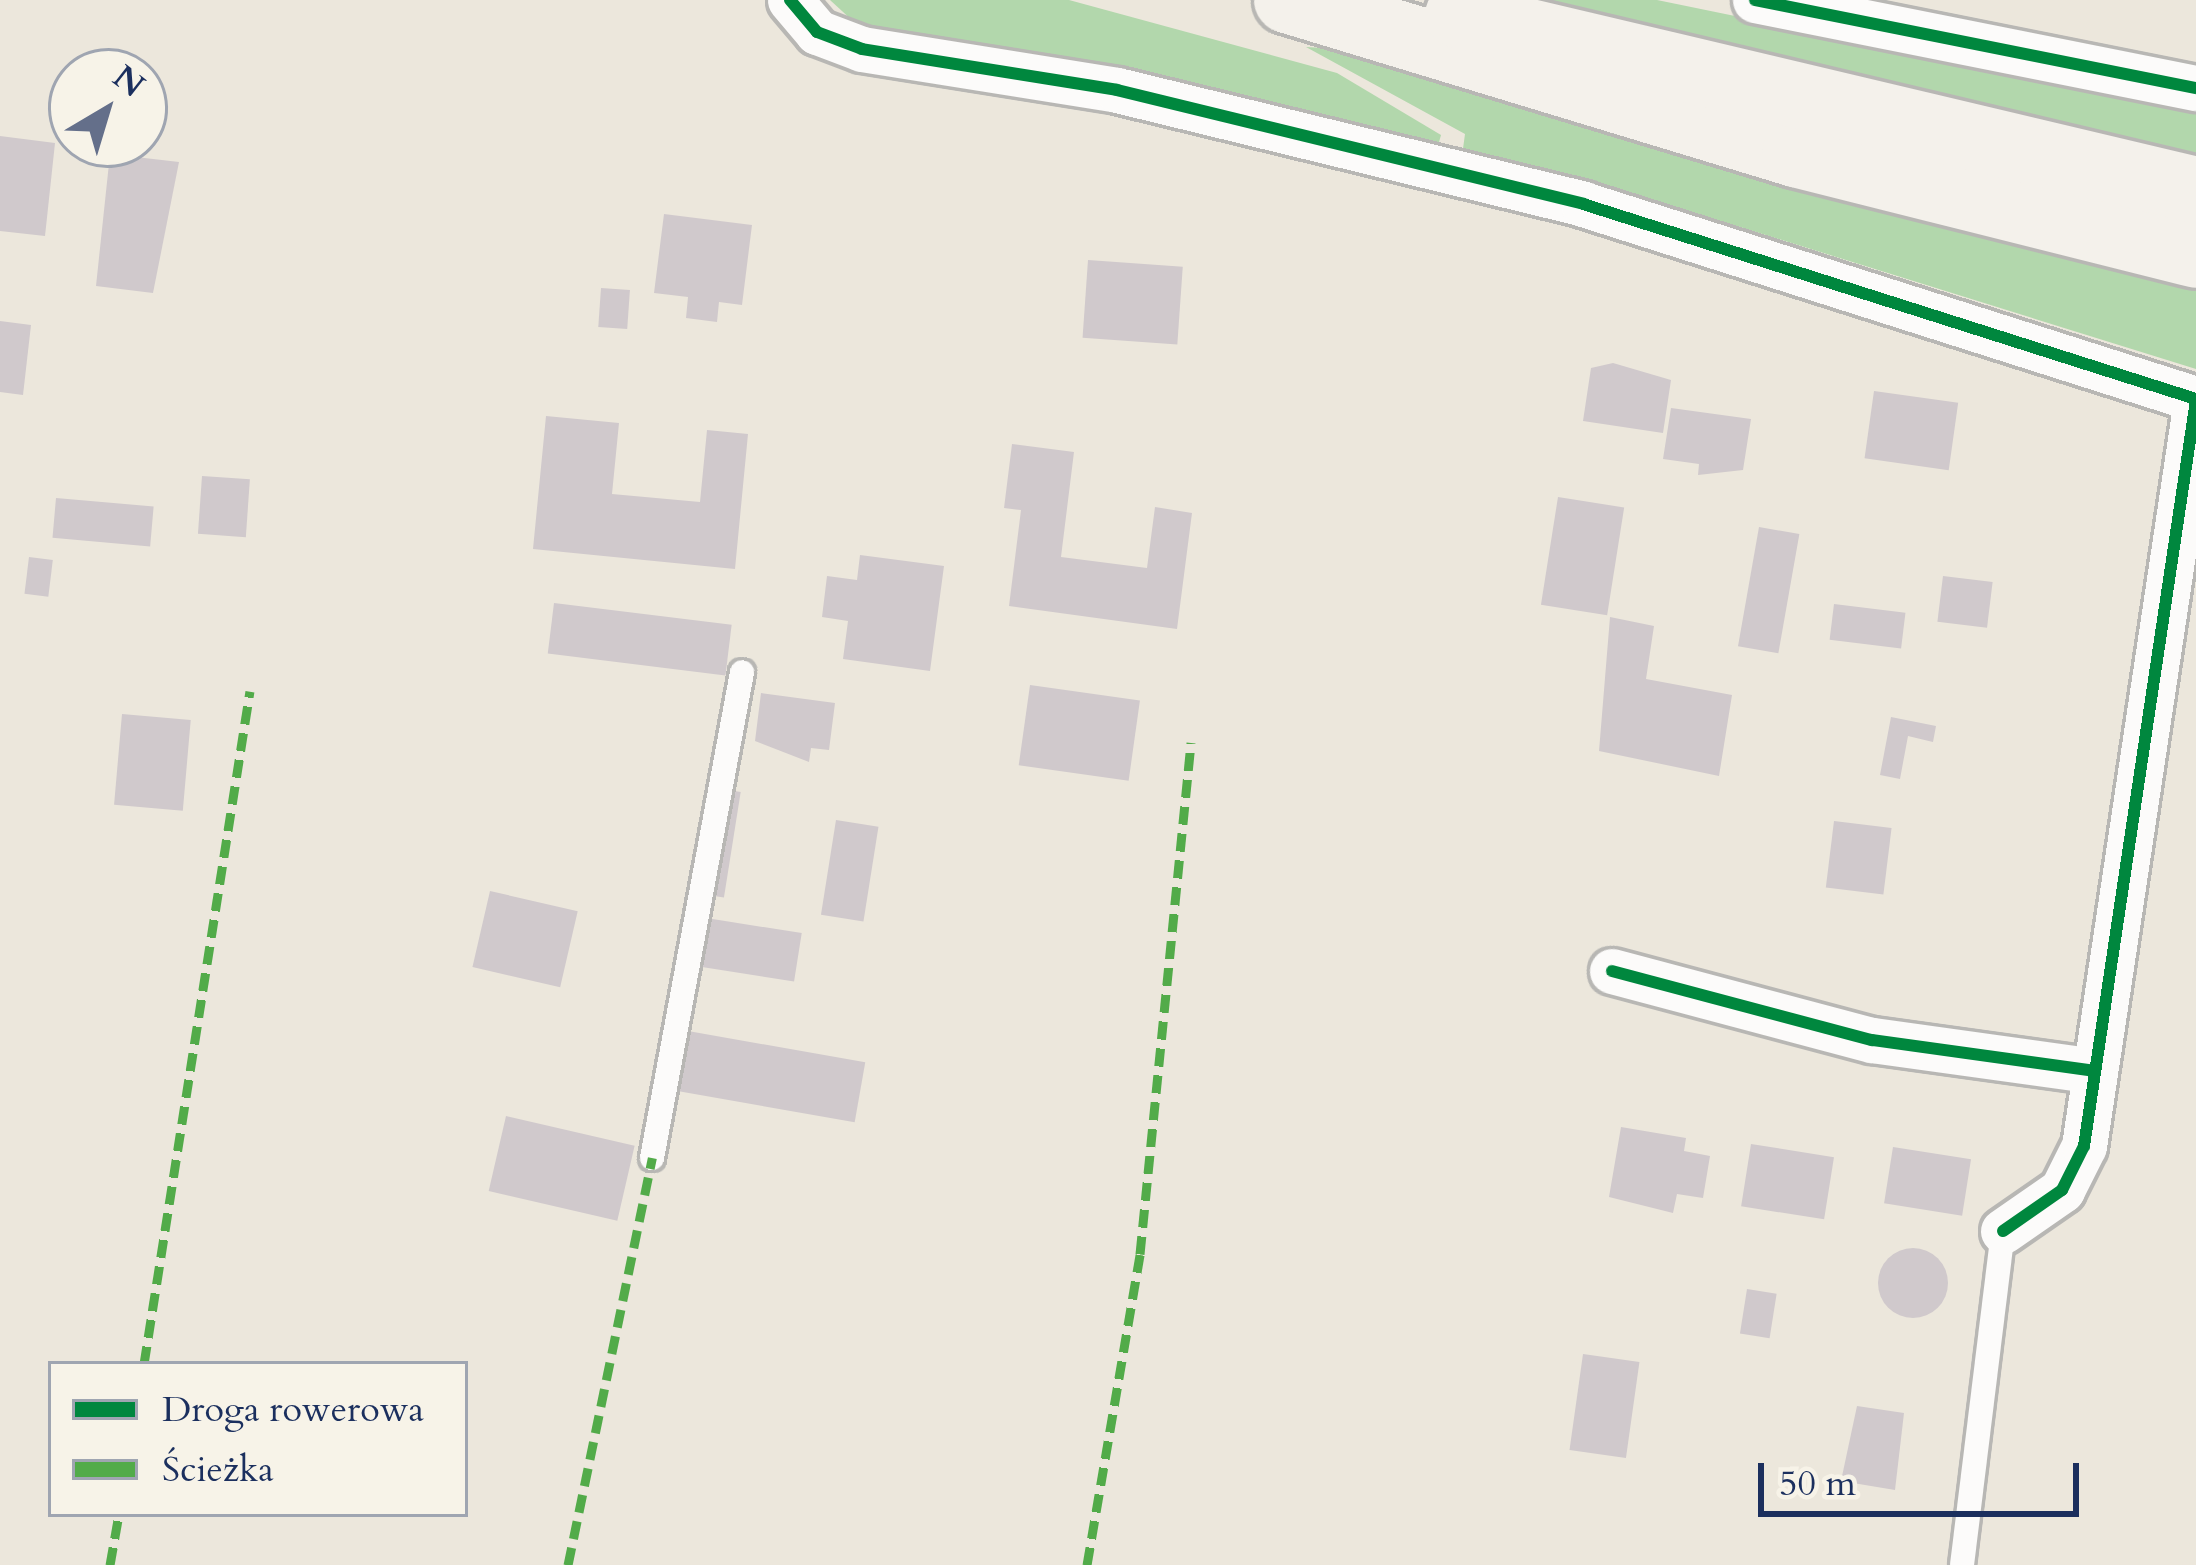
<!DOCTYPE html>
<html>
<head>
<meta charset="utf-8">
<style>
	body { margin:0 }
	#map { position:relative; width:2196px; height:1565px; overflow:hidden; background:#ece7dc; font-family:Cardo,serif }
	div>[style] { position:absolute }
	.green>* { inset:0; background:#b2d7ac }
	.building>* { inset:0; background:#d0c9cc; transform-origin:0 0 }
	.round { border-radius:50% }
	.roads { filter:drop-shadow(3px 0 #b8b7b4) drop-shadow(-3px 0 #b8b7b4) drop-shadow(0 3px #b8b7b4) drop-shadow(0 -3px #b8b7b4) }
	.service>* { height:24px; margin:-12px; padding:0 12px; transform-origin:12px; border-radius:12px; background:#fcfbfa }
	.minor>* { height:45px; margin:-22.5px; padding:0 22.5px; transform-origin:22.5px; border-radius:22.5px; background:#fcfbfa }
	.secondary>* { height:66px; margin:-33px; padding:0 33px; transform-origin:33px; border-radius:33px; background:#f4f1eb }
	.quiet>* { height:9px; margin-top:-4.5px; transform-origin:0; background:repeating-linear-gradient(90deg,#52ab49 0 18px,transparent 0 27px) }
	.cycleway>* { height:12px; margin:-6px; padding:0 6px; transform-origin:6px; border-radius:6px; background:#00873e }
	span { translate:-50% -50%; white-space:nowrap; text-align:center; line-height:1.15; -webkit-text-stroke:9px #f7f3e8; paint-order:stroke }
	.legend { position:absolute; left:48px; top:1361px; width:420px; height:156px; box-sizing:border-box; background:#f7f3e8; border:3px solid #9fa5b1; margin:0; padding:15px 21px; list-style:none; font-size:36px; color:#1b2f5e }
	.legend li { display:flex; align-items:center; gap:24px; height:60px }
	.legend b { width:60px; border:3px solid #9fa5b1 }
	.north { position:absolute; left:48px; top:48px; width:120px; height:120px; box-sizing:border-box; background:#f7f3e8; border:3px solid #9fa5b1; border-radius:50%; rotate:38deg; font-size:33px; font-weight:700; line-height:48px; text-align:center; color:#1b2f5e }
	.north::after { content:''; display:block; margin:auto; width:42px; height:54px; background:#646f8a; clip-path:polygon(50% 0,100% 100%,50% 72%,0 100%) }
	.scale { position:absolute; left:1758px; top:1463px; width:321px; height:54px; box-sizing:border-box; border:6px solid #1b2f5e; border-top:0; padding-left:15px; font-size:36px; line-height:42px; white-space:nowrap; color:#1b2f5e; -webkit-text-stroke:9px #f7f3e8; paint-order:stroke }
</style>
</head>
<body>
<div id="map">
	<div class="green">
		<i style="clip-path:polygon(830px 0,1069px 0,1337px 73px,1441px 135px,1436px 153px,855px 23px)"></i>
		<i style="clip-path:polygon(1494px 0,1657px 0,2196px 111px,2196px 165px)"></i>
		<i style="clip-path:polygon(1306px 47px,1396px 52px,1785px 184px,2196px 288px,2196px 369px,1740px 227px,1462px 156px,1465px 134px)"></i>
	</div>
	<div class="building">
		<i style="clip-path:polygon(0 136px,55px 143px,45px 236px,0 231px)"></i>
		<i style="clip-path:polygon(110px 154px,179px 162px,153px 293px,96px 286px)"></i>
		<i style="clip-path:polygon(664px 214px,752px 225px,742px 305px,719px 302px,717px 322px,686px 318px,688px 297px,654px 293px)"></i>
		<i style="left:1088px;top:260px;width:95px;height:78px;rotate:4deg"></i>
		<i style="left:601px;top:288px;width:29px;height:39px;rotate:4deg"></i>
		<i style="clip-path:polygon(0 321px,31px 325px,23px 395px,0 392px)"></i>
		<i style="clip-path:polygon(1613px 363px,1671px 380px,1663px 433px,1583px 421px,1591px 368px)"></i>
		<i style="left:1874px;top:391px;width:85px;height:68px;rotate:8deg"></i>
		<i style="clip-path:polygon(1671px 408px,1751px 419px,1743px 470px,1698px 475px,1699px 464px,1663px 459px)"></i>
		<i style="clip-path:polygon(546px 416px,619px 423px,612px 494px,700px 502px,707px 430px,748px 434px,735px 569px,533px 549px)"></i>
		<i style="clip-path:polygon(1012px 444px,1074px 452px,1061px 557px,1147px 568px,1155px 507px,1192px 513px,1177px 629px,1009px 606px,1021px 510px,1004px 508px)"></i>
		<i style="left:202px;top:476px;width:48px;height:58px;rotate:4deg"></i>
		<i style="left:1558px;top:497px;width:67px;height:109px;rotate:9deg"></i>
		<i style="left:56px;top:498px;width:98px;height:40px;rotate:5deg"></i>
		<i style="left:1759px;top:527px;width:41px;height:121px;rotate:10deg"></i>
		<i style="clip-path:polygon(860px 555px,944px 566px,930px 671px,843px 659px,848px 621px,822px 617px,827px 576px,857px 580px)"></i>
		<i style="left:29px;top:557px;width:24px;height:37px;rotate:7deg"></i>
		<i style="left:1943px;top:576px;width:50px;height:46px;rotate:7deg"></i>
		<i style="left:554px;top:603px;width:179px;height:51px;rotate:7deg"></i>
		<i style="left:1834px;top:604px;width:72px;height:36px;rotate:7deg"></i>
		<i style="clip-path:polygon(1610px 617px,1654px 626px,1646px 679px,1732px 695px,1719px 776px,1599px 751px)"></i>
		<i style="left:1030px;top:685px;width:111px;height:81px;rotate:8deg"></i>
		<i style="clip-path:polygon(761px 693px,835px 703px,829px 750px,811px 748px,809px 762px,755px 741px)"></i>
		<i style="left:122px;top:714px;width:69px;height:91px;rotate:5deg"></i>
		<i style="clip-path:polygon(1891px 717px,1936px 726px,1933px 742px,1908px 736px,1900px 779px,1880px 775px)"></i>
		<i style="left:716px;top:788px;width:25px;height:107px;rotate:9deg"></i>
		<i style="left:836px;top:820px;width:43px;height:96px;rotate:9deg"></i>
		<i style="left:1834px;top:821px;width:58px;height:67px;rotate:7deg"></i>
		<i style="left:490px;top:891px;width:90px;height:78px;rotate:13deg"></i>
		<i style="left:700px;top:917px;width:103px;height:49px;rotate:9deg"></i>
		<i style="left:688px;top:1031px;width:180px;height:61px;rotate:10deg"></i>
		<i style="left:506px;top:1116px;width:132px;height:77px;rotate:13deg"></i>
		<i style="clip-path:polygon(1621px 1127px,1686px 1138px,1684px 1151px,1710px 1156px,1703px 1198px,1677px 1194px,1673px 1213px,1609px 1197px)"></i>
		<i style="left:1751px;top:1144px;width:84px;height:63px;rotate:9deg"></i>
		<i style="left:1893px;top:1147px;width:79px;height:57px;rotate:9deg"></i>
		<i class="round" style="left:1878px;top:1248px;width:70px;height:70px"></i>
		<i style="left:1747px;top:1289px;width:30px;height:45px;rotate:9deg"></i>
		<i style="left:1583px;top:1354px;width:57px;height:97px;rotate:8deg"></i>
		<i style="clip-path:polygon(1857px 1406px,1904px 1413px,1895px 1490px,1841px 1481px)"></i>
	</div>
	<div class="roads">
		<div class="service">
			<i style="left:652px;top:1158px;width:494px;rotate:-79.5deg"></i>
			<i style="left:1962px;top:1565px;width:337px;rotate:-83deg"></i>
		</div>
		<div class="minor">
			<i style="left:790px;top:0;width:42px;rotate:49.8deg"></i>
			<i style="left:817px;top:32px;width:48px;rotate:20.7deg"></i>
			<i style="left:862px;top:49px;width:258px;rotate:9.1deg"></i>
			<i style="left:1117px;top:90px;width:480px;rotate:13.7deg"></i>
			<i style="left:1583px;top:204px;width:643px;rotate:17.65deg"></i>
			<i style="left:1755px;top:0;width:450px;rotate:11.3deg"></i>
			<i style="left:1612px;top:971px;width:269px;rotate:14.9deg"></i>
			<i style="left:1872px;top:1040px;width:225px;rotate:7.9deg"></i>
			<i style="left:2003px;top:1231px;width:72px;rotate:-34.8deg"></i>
			<i style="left:2062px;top:1190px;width:49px;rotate:-63.4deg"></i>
			<i style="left:2084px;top:1146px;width:754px;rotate:-81.46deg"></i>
		</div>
		<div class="secondary">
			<i style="left:1287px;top:0;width:531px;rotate:16.86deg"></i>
			<i style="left:1795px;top:154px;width:414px;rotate:14.1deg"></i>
			<i style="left:1458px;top:15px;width:758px;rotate:13.34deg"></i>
		</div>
	</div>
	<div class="quiet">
		<i style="left:144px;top:1364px;width:681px;rotate:-81.05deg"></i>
		<i style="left:110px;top:1565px;width:52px;rotate:-80deg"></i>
		<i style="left:568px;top:1565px;width:416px;rotate:-78.3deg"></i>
		<i style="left:1087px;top:1565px;width:315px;rotate:-80.3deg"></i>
		<i style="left:1140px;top:1254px;width:514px;rotate:-84.3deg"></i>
	</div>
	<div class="cycleway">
		<i style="left:790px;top:0;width:42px;rotate:49.8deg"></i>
		<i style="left:817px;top:32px;width:48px;rotate:20.7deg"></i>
		<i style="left:862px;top:49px;width:258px;rotate:9.1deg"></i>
		<i style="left:1117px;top:90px;width:480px;rotate:13.7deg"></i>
		<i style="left:1583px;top:204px;width:643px;rotate:17.65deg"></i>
		<i style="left:1755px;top:0;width:450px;rotate:11.3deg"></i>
		<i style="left:1612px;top:971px;width:269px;rotate:14.9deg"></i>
		<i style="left:1872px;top:1040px;width:225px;rotate:7.9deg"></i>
		<i style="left:2003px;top:1231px;width:72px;rotate:-34.8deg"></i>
		<i style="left:2062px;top:1190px;width:49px;rotate:-63.4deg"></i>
		<i style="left:2084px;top:1146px;width:754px;rotate:-81.46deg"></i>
	</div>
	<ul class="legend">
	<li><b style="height:15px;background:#00873e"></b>Droga rowerowa</li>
	<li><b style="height:15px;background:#52ab49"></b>Ścieżka</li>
	</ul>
	<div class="north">N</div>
	<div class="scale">50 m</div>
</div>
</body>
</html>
